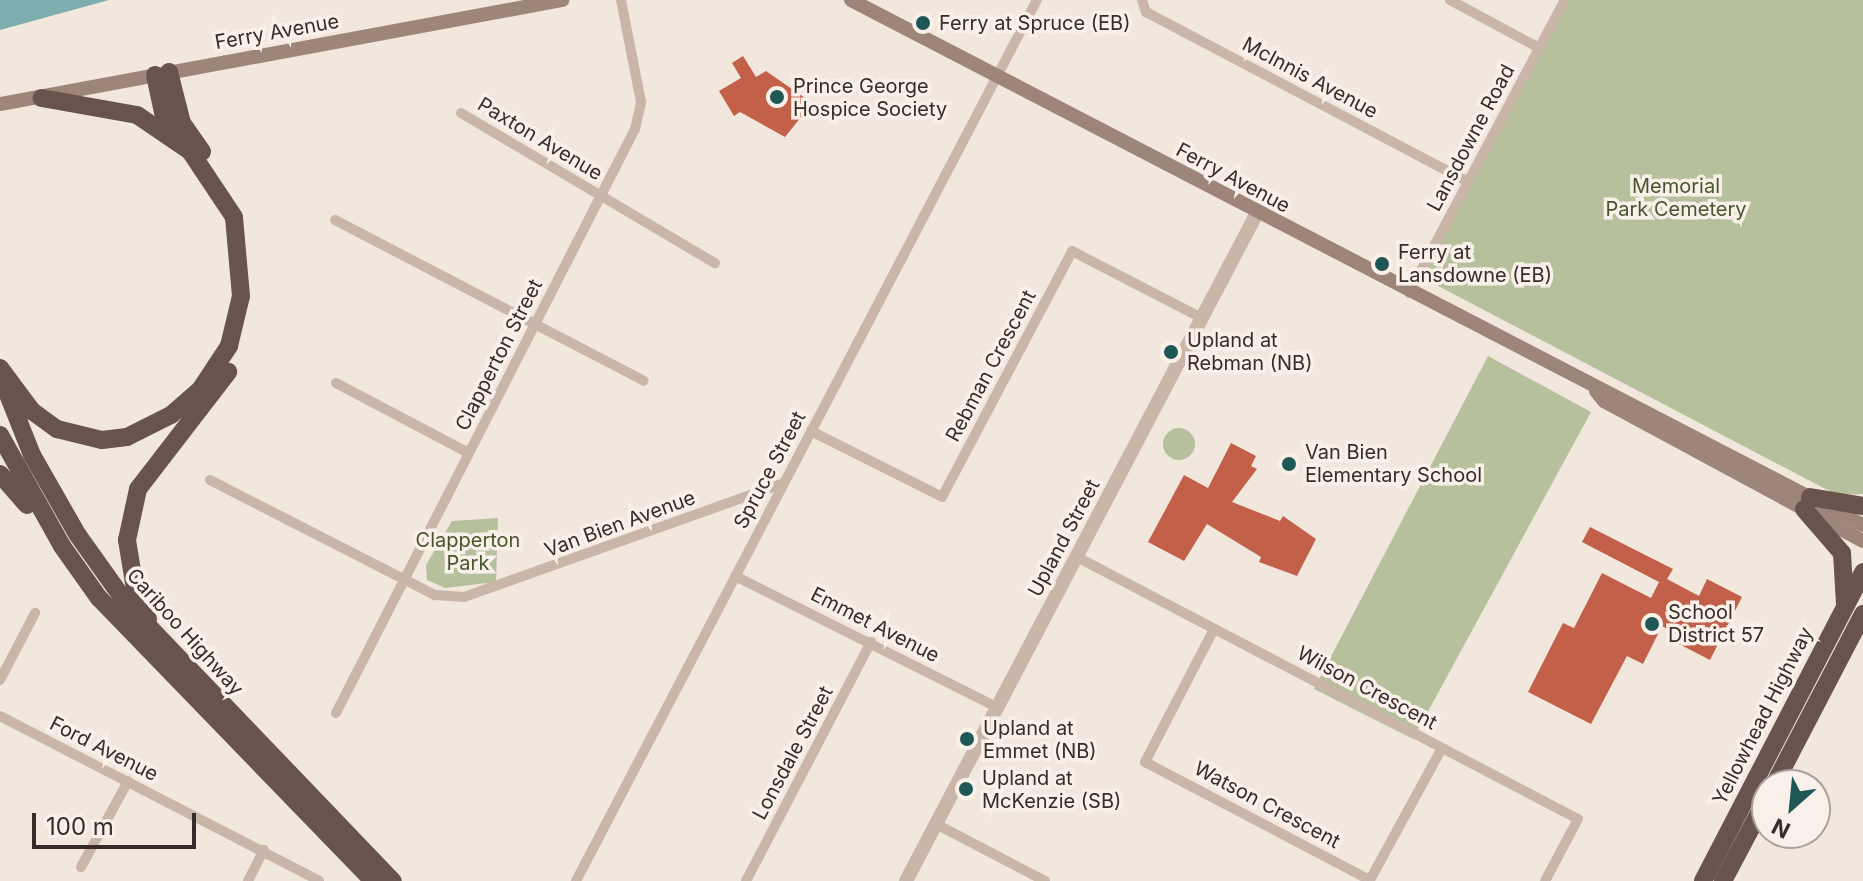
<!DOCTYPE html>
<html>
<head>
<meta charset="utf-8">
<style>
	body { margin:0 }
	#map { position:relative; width:1863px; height:881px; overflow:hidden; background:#f2e7dd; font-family:Inter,sans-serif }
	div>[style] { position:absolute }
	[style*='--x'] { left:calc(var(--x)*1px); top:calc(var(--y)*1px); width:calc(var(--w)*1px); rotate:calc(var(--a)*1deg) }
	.green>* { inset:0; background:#b7c09d }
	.round { border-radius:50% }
	.water>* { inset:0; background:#7daead }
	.building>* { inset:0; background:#c3604a }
	.minor>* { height:10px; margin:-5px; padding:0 5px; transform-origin:5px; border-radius:5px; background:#cab6a9 }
	.tertiary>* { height:14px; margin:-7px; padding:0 7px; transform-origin:7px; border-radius:7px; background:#cab6a9 }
	.secondary>* { height:14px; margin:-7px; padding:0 7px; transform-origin:7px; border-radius:7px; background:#9d857a }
	.trunk>* { height:18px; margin:-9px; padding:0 9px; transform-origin:9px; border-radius:9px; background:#68544d }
	.dots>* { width:22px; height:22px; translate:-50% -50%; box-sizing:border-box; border:4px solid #f9f1e9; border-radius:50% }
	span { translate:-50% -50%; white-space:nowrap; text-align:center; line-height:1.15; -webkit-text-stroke:7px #f9f1e9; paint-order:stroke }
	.poi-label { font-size:20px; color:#372c29 }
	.left { translate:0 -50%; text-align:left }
	.street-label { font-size:20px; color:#372c29 }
	.park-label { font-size:20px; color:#49552d }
	.north { position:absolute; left:1751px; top:769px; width:80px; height:80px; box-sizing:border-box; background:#f9f1e9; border:2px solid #aba29c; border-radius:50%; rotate:207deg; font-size:22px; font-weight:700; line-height:32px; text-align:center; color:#372c29 }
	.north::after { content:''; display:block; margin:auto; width:28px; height:36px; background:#1f5757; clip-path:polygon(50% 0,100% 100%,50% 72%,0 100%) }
	.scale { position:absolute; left:32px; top:813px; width:164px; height:36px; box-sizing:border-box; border:4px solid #372c29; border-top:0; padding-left:10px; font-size:24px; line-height:28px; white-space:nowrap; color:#372c29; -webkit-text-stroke:6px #f9f1e9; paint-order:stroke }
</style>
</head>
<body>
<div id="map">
	<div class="green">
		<i style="clip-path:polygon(1563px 0,1863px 0,1863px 494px,1837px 495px,1421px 277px)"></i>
		<i style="clip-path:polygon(1488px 356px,1591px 412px,1413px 739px,1314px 689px)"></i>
		<i class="round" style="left:1163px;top:428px;width:32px;height:32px"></i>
		<i style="clip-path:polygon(498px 518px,496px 582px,445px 588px,427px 580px,426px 565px,452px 521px)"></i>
	</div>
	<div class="water">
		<i style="clip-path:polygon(0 0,109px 0,0 30px)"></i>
	</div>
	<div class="building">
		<i style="clip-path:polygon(743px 56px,756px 77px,766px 71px,805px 98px,799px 110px,805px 112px,785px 137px,740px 112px,734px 116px,719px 91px,741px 78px,732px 63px)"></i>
		<i style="clip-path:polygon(1231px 443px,1256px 456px,1251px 466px,1257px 469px,1232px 502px,1280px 521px,1283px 516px,1316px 539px,1297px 576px,1259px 562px,1261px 557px,1207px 524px,1184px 561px,1148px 542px,1184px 475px,1208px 488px)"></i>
		<i style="clip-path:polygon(1590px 527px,1673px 569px,1667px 579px,1699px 596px,1707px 579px,1742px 597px,1710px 660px,1675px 642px,1678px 635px,1662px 626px,1643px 664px,1627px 656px,1591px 724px,1528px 692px,1563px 623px,1574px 628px,1602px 573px,1651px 598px,1659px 582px,1582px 542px)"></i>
	</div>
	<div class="minor">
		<i style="--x:1142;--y:0;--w:13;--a:72"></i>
		<i style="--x:1146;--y:12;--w:364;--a:27.8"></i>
		<i style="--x:1450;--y:0;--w:101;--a:28.3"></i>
		<i style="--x:461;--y:113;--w:295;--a:30.6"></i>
		<i style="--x:335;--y:220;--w:348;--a:27.5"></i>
		<i style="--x:1409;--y:293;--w:332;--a:-62"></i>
		<i style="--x:336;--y:383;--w:150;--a:27.8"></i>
		<i style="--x:811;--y:431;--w:147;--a:26.7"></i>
		<i style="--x:942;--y:497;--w:278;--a:-62.1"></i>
		<i style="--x:1072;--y:251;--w:146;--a:27.3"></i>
		<i style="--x:210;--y:480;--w:253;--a:27.1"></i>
		<i style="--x:435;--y:595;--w:29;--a:4"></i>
		<i style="--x:464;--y:597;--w:337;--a:-19.6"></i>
		<i style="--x:1077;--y:557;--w:565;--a:27.61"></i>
		<i style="--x:1578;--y:819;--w:70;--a:118"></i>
		<i style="--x:735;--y:576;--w:293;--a:26.6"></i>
		<i style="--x:1214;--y:629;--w:150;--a:117.4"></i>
		<i style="--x:1145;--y:762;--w:254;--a:27.7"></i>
		<i style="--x:1370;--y:880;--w:150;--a:-61.4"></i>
		<i style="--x:0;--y:680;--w:76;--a:-62.4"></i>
		<i style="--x:336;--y:713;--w:656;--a:-62.89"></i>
		<i style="--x:635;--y:129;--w:28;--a:-77"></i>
		<i style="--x:641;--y:102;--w:104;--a:-101.1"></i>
		<i style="--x:0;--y:716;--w:359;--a:27.3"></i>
		<i style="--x:936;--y:824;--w:123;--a:27.6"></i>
		<i style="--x:81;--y:867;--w:98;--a:-61.3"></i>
		<i style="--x:248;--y:881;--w:35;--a:-63"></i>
		<i style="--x:576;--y:881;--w:994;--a:-62.38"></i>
		<i style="--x:746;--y:881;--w:270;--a:-62.4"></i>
	</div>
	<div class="tertiary">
		<i style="--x:906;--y:881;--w:755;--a:-62.28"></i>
	</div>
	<div class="secondary">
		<i style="--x:851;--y:0;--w:1140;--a:27.42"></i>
		<i style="--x:0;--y:104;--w:572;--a:-10.48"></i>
		<i style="--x:1596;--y:391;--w:13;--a:51"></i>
		<i style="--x:1604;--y:401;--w:294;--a:28.4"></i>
	</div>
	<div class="trunk">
		<i style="--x:169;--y:72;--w:53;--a:75.7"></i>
		<i style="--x:182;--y:123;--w:35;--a:55"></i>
		<i style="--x:155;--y:75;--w:57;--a:77.9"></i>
		<i style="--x:0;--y:368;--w:54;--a:53.3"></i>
		<i style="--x:32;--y:411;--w:31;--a:36"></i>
		<i style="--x:57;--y:429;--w:46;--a:13.7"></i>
		<i style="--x:102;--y:440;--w:25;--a:-7"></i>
		<i style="--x:127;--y:437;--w:49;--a:-26.6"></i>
		<i style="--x:171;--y:415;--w:38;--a:-41"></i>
		<i style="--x:200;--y:390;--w:53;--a:-56.6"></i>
		<i style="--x:229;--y:346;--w:51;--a:-76.5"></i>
		<i style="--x:241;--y:296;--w:79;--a:-95.1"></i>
		<i style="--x:234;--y:217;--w:79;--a:-123.7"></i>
		<i style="--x:190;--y:151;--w:64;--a:-145.8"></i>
		<i style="--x:137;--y:115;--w:97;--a:-169.9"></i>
		<i style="--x:1;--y:377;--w:84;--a:68.3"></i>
		<i style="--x:32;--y:455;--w:91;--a:60.3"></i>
		<i style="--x:77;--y:534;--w:86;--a:54.5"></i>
		<i style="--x:127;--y:604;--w:384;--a:46.2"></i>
		<i style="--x:0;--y:435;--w:127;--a:60.8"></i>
		<i style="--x:62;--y:546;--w:64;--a:54.6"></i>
		<i style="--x:99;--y:598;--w:394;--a:45.9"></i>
		<i style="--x:0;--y:474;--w:41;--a:48.9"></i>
		<i style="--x:1810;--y:497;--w:54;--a:9.6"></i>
		<i style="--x:1804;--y:509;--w:58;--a:49.2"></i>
		<i style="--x:1842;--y:553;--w:50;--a:86.6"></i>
		<i style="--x:148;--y:619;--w:33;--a:-113"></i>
		<i style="--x:135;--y:589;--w:50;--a:-99.3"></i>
		<i style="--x:127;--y:540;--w:52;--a:-77.8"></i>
		<i style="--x:138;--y:489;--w:148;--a:-52.4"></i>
		<i style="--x:1774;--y:785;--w:193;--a:-62.5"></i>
		<i style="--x:1703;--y:881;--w:348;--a:-62.6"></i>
		<i style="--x:1723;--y:881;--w:94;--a:-62.1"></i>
	</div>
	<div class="dots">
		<i style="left:923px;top:23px;background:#1f5757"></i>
		<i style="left:777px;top:97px;background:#1f5757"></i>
		<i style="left:1382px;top:264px;background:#1f5757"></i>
		<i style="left:1171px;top:352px;background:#1f5757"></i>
		<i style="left:1289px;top:464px;background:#1f5757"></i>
		<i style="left:1652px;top:624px;background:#1f5757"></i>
		<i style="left:967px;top:739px;background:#1f5757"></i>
		<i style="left:966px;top:789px;background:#1f5757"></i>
	</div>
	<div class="poi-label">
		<span class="left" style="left:939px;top:23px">Ferry at Spruce (EB)</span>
		<span class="left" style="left:793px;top:98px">Prince George<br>Hospice Society</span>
		<span class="left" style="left:1398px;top:264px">Ferry at<br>Lansdowne (EB)</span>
		<span class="left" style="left:1187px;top:352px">Upland at<br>Rebman (NB)</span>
		<span class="left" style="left:1305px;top:464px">Van Bien<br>Elementary School</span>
		<span class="left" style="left:1668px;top:624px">School<br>District 57</span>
		<span class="left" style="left:983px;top:740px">Upland at<br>Emmet (NB)</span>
		<span class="left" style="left:982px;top:790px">Upland at<br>McKenzie (SB)</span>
	</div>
	<div class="street-label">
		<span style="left:277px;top:32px;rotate:-10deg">Ferry Avenue</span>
		<span style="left:1310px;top:78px;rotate:28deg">McInnis Avenue</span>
		<span style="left:1471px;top:138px;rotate:-62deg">Lansdowne Road</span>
		<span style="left:540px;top:139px;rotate:31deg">Paxton Avenue</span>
		<span style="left:1233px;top:178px;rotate:28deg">Ferry Avenue</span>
		<span style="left:499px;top:355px;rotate:-63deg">Clapperton Street</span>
		<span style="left:991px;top:366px;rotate:-62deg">Rebman Crescent</span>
		<span style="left:770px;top:470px;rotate:-62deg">Spruce Street</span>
		<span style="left:620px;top:524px;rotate:-20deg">Van Bien Avenue</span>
		<span style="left:1064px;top:538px;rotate:-62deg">Upland Street</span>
		<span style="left:875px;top:625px;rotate:27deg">Emmet Avenue</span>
		<span style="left:185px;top:632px;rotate:48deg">Cariboo Highway</span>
		<span style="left:1367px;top:688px;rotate:28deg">Wilson Crescent</span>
		<span style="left:1763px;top:716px;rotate:-63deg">Yellowhead Highway</span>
		<span style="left:104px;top:749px;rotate:27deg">Ford Avenue</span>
		<span style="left:793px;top:753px;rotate:-62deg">Lonsdale Street</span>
		<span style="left:1267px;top:805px;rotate:28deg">Watson Crescent</span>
	</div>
	<div class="park-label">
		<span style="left:1676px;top:198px">Memorial<br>Park Cemetery</span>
		<span style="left:468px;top:552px">Clapperton<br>Park</span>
	</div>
	<div class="north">N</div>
	<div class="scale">100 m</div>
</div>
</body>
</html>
